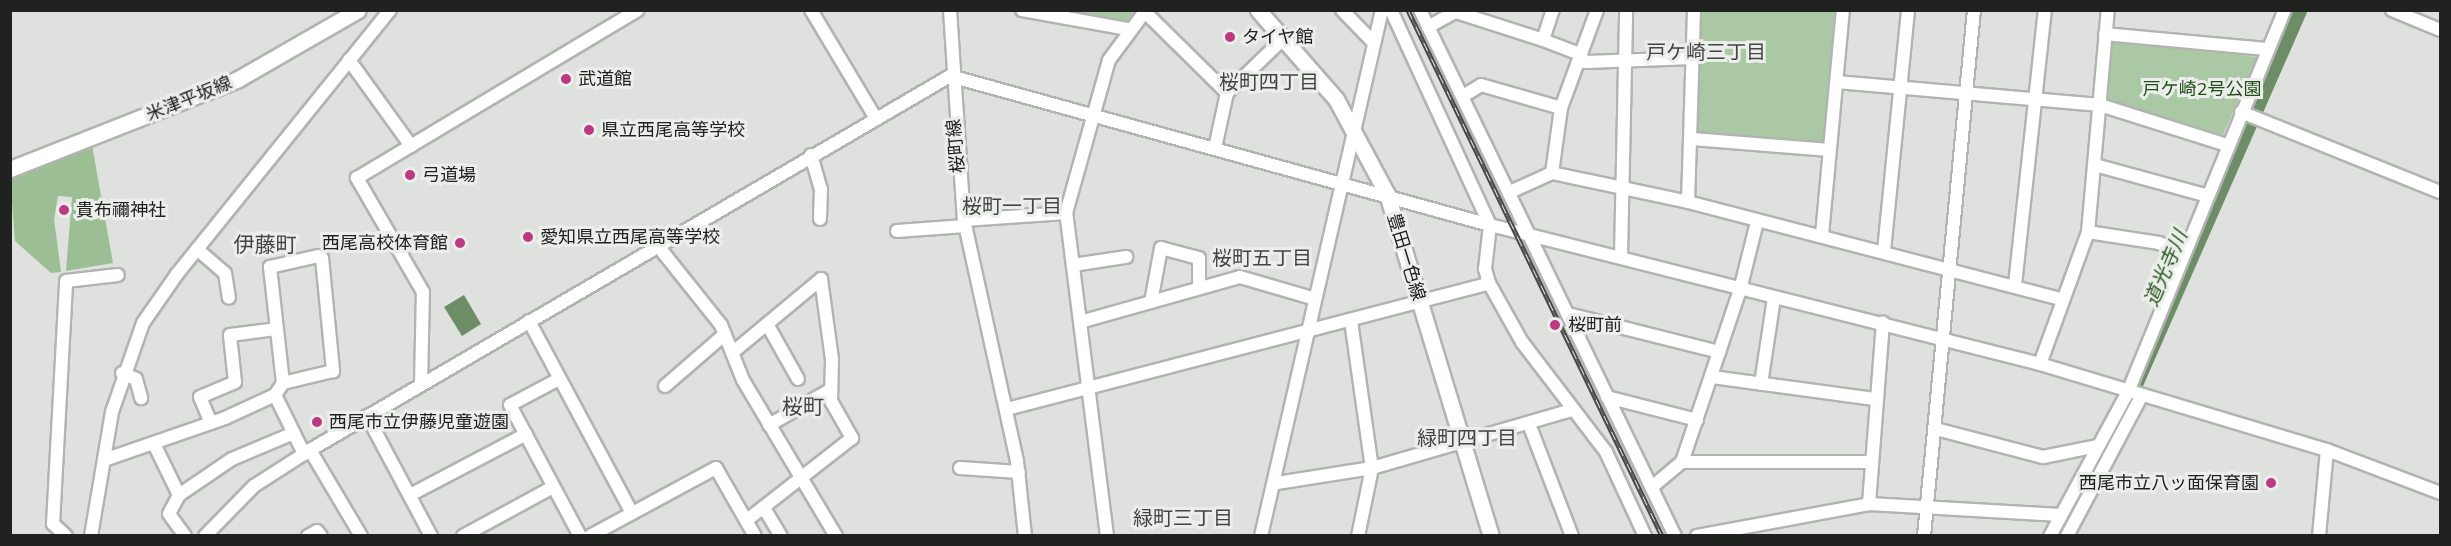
<!DOCTYPE html>
<html>
<head>
<meta charset="utf-8">
<style>
	body { margin:0 }
	#map { position:relative; width:2451px; height:546px; overflow:hidden; background:#dee1dd; font-family:Mulish,"Noto Sans JP",sans-serif }
	div>[style] { position:absolute }
	[style*='--x'] { left:calc(var(--x)*1px); top:calc(var(--y)*1px); width:calc(var(--w)*1px); rotate:calc(var(--a)*1deg) }
	.green>* { inset:0; background:#aac8a3 }
	.forest>* { inset:0; background:#9cbe94 }
	.water>* { inset:0; background:#6c8d66 }
	.river>* { height:16px; margin:-8px; padding:0 8px; transform-origin:8px; border-radius:8px; background:#6c8d66 }
	.roads { filter:drop-shadow(2px 0 #b1b4b0) drop-shadow(-2px 0 #b1b4b0) drop-shadow(0 2px #b1b4b0) drop-shadow(0 -2px #b1b4b0) }
	.minor>* { height:12px; margin:-6px; padding:0 6px; transform-origin:6px; border-radius:6px; background:#fff }
	.major>* { height:15px; margin:-7.5px; padding:0 7.5px; transform-origin:7.5px; border-radius:7.5px; background:#fff }
	.rail>* { height:5px; margin-top:-2.5px; transform-origin:0; background:repeating-linear-gradient(90deg,#ebeeea 0 9px,#474947 0 18px); box-sizing:border-box; border-block:2px solid #474947 }
	.dots>* { width:16px; height:16px; translate:-50% -50%; box-sizing:border-box; border:3px solid #ebeeea; border-radius:50% }
	span { translate:-50% -50%; white-space:nowrap; text-align:center; line-height:1.15; -webkit-text-stroke:6px #ebeeea; paint-order:stroke }
	.poi-label { font-size:18px; color:#202220 }
	.left { translate:0 -50%; text-align:left }
	.right { translate:-100% -50%; text-align:right }
	.park-label { font-size:18px; color:#224f18 }
	.street-label { font-size:18px; color:#202220 }
	.neighbourhood-label { font-size:20px; color:#424542 }
	.water-label { font-size:20px; color:#2a5820; font-style:italic }
	.quarter-label { font-size:21px; color:#424542 }
	.frame { position:absolute; inset:0; border:12px solid #202220; pointer-events:none }
</style>
</head>
<body>
<div id="map">
	<div class="green">
		<i style="clip-path:polygon(1073px 11px,1136px 10px,1136px 11px,1127px 21px)"></i>
		<i style="clip-path:polygon(1700px 11px,1837px 11px,1824px 143px,1698px 133px)"></i>
		<i style="clip-path:polygon(2111px 40px,2257px 57px,2223px 135px,2108px 100px)"></i>
	</div>
	<div class="forest">
		<i style="clip-path:polygon(92px 145px,113px 263px,66px 271px,72px 197px,58px 196px,54px 219px,61px 272px,51px 273px,15px 241px,10px 177px)"></i>
	</div>
	<div class="water">
		<i style="clip-path:polygon(464px 295px,481px 324px,462px 336px,444px 307px)"></i>
	</div>
	<div class="river">
		<i style="--x:2126;--y:405;--w:431;--a:-66.3"></i>
	</div>
	<div class="roads">
		<div class="minor">
			<i style="--x:811;--y:10;--w:125;--a:59.1"></i>
			<i style="--x:950;--y:10;--w:210;--a:86.2"></i>
			<i style="--x:964;--y:220;--w:247;--a:77.6"></i>
			<i style="--x:1017;--y:461;--w:75;--a:83.9"></i>
			<i style="--x:1022;--y:10;--w:108;--a:10.2"></i>
			<i style="--x:1342;--y:10;--w:46;--a:45.9"></i>
			<i style="--x:1391;--y:10;--w:237;--a:65.3"></i>
			<i style="--x:1420;--y:10;--w:585;--a:64.14"></i>
			<i style="--x:2392;--y:10;--w:52;--a:22.6"></i>
			<i style="--x:1145;--y:12;--w:115;--a:44.6"></i>
			<i style="--x:1456;--y:12;--w:91;--a:17.8"></i>
			<i style="--x:1543;--y:40;--w:32;--a:-72"></i>
			<i style="--x:1428;--y:27;--w:35;--a:-29"></i>
			<i style="--x:2105;--y:34;--w:164;--a:5.3"></i>
			<i style="--x:1543;--y:40;--w:39;--a:21"></i>
			<i style="--x:1579;--y:54;--w:10;--a:53"></i>
			<i style="--x:1585;--y:62;--w:108;--a:-2.1"></i>
			<i style="--x:349;--y:60;--w:106;--a:54.2"></i>
			<i style="--x:1837;--y:82;--w:264;--a:5"></i>
			<i style="--x:2100;--y:105;--w:133;--a:17.5"></i>
			<i style="--x:1463;--y:96;--w:21;--a:-31"></i>
			<i style="--x:1481;--y:85;--w:83;--a:16"></i>
			<i style="--x:2241;--y:112;--w:214;--a:21.9"></i>
			<i style="--x:1692;--y:139;--w:138;--a:4.6"></i>
			<i style="--x:1215;--y:148;--w:56;--a:-77.7"></i>
			<i style="--x:1227;--y:93;--w:81;--a:-44"></i>
			<i style="--x:811;--y:155;--w:35;--a:74"></i>
			<i style="--x:821;--y:189;--w:30;--a:92"></i>
			<i style="--x:2095;--y:165;--w:117;--a:15.3"></i>
			<i style="--x:1552;--y:173;--w:66;--a:-82.1"></i>
			<i style="--x:1561;--y:108;--w:104;--a:-69.8"></i>
			<i style="--x:1510;--y:192;--w:46;--a:-24.3"></i>
			<i style="--x:1552;--y:173;--w:139;--a:12"></i>
			<i style="--x:1688;--y:202;--w:384;--a:14.6"></i>
			<i style="--x:1688;--y:202;--w:192;--a:-88.2"></i>
			<i style="--x:964;--y:220;--w:102;--a:-3.9"></i>
			<i style="--x:897;--y:231;--w:68;--a:-4.2"></i>
			<i style="--x:2088;--y:232;--w:72;--a:8.8"></i>
			<i style="--x:2159;--y:243;--w:26;--a:25"></i>
			<i style="--x:1822;--y:235;--w:226;--a:-84.7"></i>
			<i style="--x:658;--y:246;--w:101;--a:51.4"></i>
			<i style="--x:721;--y:325;--w:59;--a:68.2"></i>
			<i style="--x:743;--y:380;--w:182;--a:59.2"></i>
			<i style="--x:197;--y:249;--w:37;--a:41"></i>
			<i style="--x:225;--y:273;--w:25;--a:81"></i>
			<i style="--x:1884;--y:251;--w:242;--a:-84.3"></i>
			<i style="--x:318;--y:256;--w:4;--a:27"></i>
			<i style="--x:322;--y:258;--w:114;--a:84.4"></i>
			<i style="--x:333;--y:371;--w:51;--a:166.5"></i>
			<i style="--x:283;--y:383;--w:117;--a:-96.4"></i>
			<i style="--x:270;--y:267;--w:49;--a:-12.9"></i>
			<i style="--x:1621;--y:256;--w:246;--a:-88.8"></i>
			<i style="--x:1073;--y:265;--w:54;--a:-8.6"></i>
			<i style="--x:1489;--y:283;--w:68;--a:60.8"></i>
			<i style="--x:1522;--y:342;--w:138;--a:52.6"></i>
			<i style="--x:1606;--y:452;--w:93;--a:65.1"></i>
			<i style="--x:2015;--y:285;--w:277;--a:-83.8"></i>
			<i style="--x:1151;--y:302;--w:55;--a:-79.5"></i>
			<i style="--x:1161;--y:248;--w:39;--a:15"></i>
			<i style="--x:1199;--y:258;--w:30;--a:90"></i>
			<i style="--x:1568;--y:314;--w:156;--a:14.1"></i>
			<i style="--x:529;--y:321;--w:218;--a:61.8"></i>
			<i style="--x:1351;--y:321;--w:148;--a:81.9"></i>
			<i style="--x:1372;--y:468;--w:69;--a:101.6"></i>
			<i style="--x:1080;--y:322;--w:166;--a:-15.7"></i>
			<i style="--x:1240;--y:277;--w:75;--a:16.3"></i>
			<i style="--x:767;--y:324;--w:63;--a:60.6"></i>
			<i style="--x:732;--y:353;--w:116;--a:-39.7"></i>
			<i style="--x:821;--y:279;--w:81;--a:82.2"></i>
			<i style="--x:832;--y:359;--w:42;--a:91.4"></i>
			<i style="--x:831;--y:401;--w:43;--a:60.4"></i>
			<i style="--x:852;--y:438;--w:133;--a:142"></i>
			<i style="--x:2040;--y:364;--w:140;--a:-70"></i>
			<i style="--x:2088;--y:232;--w:223;--a:-84.9"></i>
			<i style="--x:122;--y:373;--w:15;--a:23"></i>
			<i style="--x:136;--y:379;--w:20;--a:75"></i>
			<i style="--x:1712;--y:377;--w:164;--a:7.7"></i>
			<i style="--x:559;--y:379;--w:55;--a:152"></i>
			<i style="--x:510;--y:405;--w:149;--a:61.9"></i>
			<i style="--x:1761;--y:384;--w:87;--a:-81.4"></i>
			<i style="--x:421;--y:385;--w:93;--a:-88.8"></i>
			<i style="--x:423;--y:292;--w:132;--a:-120.1"></i>
			<i style="--x:357;--y:178;--w:327;--a:-30.9"></i>
			<i style="--x:665;--y:386;--w:79;--a:-40.9"></i>
			<i style="--x:275;--y:395;--w:66;--a:63.8"></i>
			<i style="--x:1607;--y:397;--w:93;--a:14.3"></i>
			<i style="--x:1007;--y:409;--w:498;--a:-14.6"></i>
			<i style="--x:1489;--y:283;--w:15;--a:-106"></i>
			<i style="--x:1485;--y:269;--w:44;--a:-83.5"></i>
			<i style="--x:1490;--y:225;--w:567;--a:14.18"></i>
			<i style="--x:2040;--y:364;--w:300;--a:16.7"></i>
			<i style="--x:2327;--y:450;--w:121;--a:20.8"></i>
			<i style="--x:367;--y:416;--w:136;--a:61.9"></i>
			<i style="--x:211;--y:423;--w:28;--a:-113"></i>
			<i style="--x:200;--y:397;--w:38;--a:-23"></i>
			<i style="--x:235;--y:382;--w:47;--a:-96.1"></i>
			<i style="--x:230;--y:335;--w:46;--a:-7.4"></i>
			<i style="--x:1529;--y:424;--w:120;--a:69"></i>
			<i style="--x:769;--y:425;--w:70;--a:-29.8"></i>
			<i style="--x:1936;--y:429;--w:111;--a:14.7"></i>
			<i style="--x:2043;--y:457;--w:55;--a:-11.5"></i>
			<i style="--x:155;--y:446;--w:55;--a:63.9"></i>
			<i style="--x:179;--y:495;--w:64;--a:-34.2"></i>
			<i style="--x:232;--y:459;--w:67;--a:-22.8"></i>
			<i style="--x:310;--y:450;--w:100;--a:59.3"></i>
			<i style="--x:104;--y:460;--w:128;--a:-19.1"></i>
			<i style="--x:225;--y:418;--w:55;--a:-24.7"></i>
			<i style="--x:275;--y:395;--w:14;--a:-56"></i>
			<i style="--x:1682;--y:462;--w:189;--a:0"></i>
			<i style="--x:960;--y:468;--w:59;--a:3.9"></i>
			<i style="--x:1277;--y:483;--w:96;--a:-9"></i>
			<i style="--x:1372;--y:468;--w:207;--a:-16.2"></i>
			<i style="--x:1652;--y:487;--w:39;--a:-40"></i>
			<i style="--x:1682;--y:462;--w:182;--a:-71.4"></i>
			<i style="--x:1740;--y:290;--w:70;--a:-76"></i>
			<i style="--x:179;--y:495;--w:21;--a:118"></i>
			<i style="--x:169;--y:514;--w:27;--a:54"></i>
			<i style="--x:410;--y:495;--w:131;--a:-27.7"></i>
			<i style="--x:1869;--y:504;--w:182;--a:-85.6"></i>
			<i style="--x:764;--y:508;--w:33;--a:59"></i>
			<i style="--x:66;--y:536;--w:18;--a:-137"></i>
			<i style="--x:53;--y:524;--w:243;--a:-86.9"></i>
			<i style="--x:66;--y:281;--w:52;--a:-6.6"></i>
			<i style="--x:91;--y:536;--w:126;--a:-80.4"></i>
			<i style="--x:112;--y:412;--w:94;--a:-70.8"></i>
			<i style="--x:143;--y:323;--w:60;--a:-55.2"></i>
			<i style="--x:177;--y:274;--w:339;--a:-51.1"></i>
			<i style="--x:205;--y:536;--w:70;--a:-45.6"></i>
			<i style="--x:254;--y:486;--w:67;--a:-32.7"></i>
			<i style="--x:310;--y:450;--w:741;--a:-30.3"></i>
			<i style="--x:950;--y:76;--w:560;--a:15.43"></i>
			<i style="--x:308;--y:536;--w:10;--a:-29"></i>
			<i style="--x:317;--y:531;--w:6;--a:51"></i>
			<i style="--x:463;--y:536;--w:102;--a:-28.6"></i>
			<i style="--x:590;--y:536;--w:143;--a:-28.4"></i>
			<i style="--x:716;--y:468;--w:78;--a:60.2"></i>
			<i style="--x:1107;--y:536;--w:326;--a:-97.2"></i>
			<i style="--x:1066;--y:213;--w:159;--a:-74.3"></i>
			<i style="--x:1109;--y:60;--w:62;--a:-53.5"></i>
			<i style="--x:1261;--y:536;--w:540;--a:-77.05"></i>
			<i style="--x:1697;--y:536;--w:175;--a:-10.5"></i>
			<i style="--x:1869;--y:504;--w:192;--a:3.3"></i>
			<i style="--x:1924;--y:536;--w:528;--a:-84.57"></i>
			<i style="--x:2050;--y:536;--w:164;--a:-61.6"></i>
			<i style="--x:2128;--y:392;--w:413;--a:-67.7"></i>
			<i style="--x:2067;--y:536;--w:157;--a:-62"></i>
			<i style="--x:2319;--y:536;--w:86;--a:-84.7"></i>
		</div>
		<div class="major">
			<i style="--x:1258;--y:10;--w:118;--a:48.8"></i>
			<i style="--x:1336;--y:99;--w:108;--a:61.8"></i>
			<i style="--x:1387;--y:194;--w:357;--a:73.1"></i>
			<i style="--x:10;--y:169;--w:245;--a:-21.5"></i>
			<i style="--x:238;--y:79;--w:138;--a:-29.9"></i>
		</div>
	</div>
	<div class="rail">
		<i style="--x:1408;--y:10;--w:584;--a:64.22"></i>
	</div>
	<div class="dots">
		<i style="left:1230px;top:37px;background:#bc3a82"></i>
		<i style="left:566px;top:79px;background:#bc3a82"></i>
		<i style="left:589px;top:130px;background:#bc3a82"></i>
		<i style="left:410px;top:175px;background:#bc3a82"></i>
		<i style="left:64px;top:210px;background:#bc3a82"></i>
		<i style="left:528px;top:237px;background:#bc3a82"></i>
		<i style="left:460px;top:243px;background:#bc3a82"></i>
		<i style="left:1555px;top:325px;background:#bc3a82"></i>
		<i style="left:317px;top:422px;background:#bc3a82"></i>
		<i style="left:2271px;top:483px;background:#bc3a82"></i>
	</div>
	<div class="poi-label">
		<span class="left" style="left:1242px;top:37px">タイヤ館</span>
		<span class="left" style="left:578px;top:79px">武道館</span>
		<span class="left" style="left:601px;top:130px">県立西尾高等学校</span>
		<span class="left" style="left:422px;top:175px">弓道場</span>
		<span class="left" style="left:76px;top:210px">貴布禰神社</span>
		<span class="left" style="left:540px;top:237px">愛知県立西尾高等学校</span>
		<span class="right" style="left:448px;top:243px">西尾高校体育館</span>
		<span class="left" style="left:1568px;top:325px">桜町前</span>
		<span class="left" style="left:329px;top:422px">西尾市立伊藤児童遊園</span>
		<span class="right" style="left:2259px;top:483px">西尾市立八ッ面保育園</span>
	</div>
	<div class="park-label">
		<span style="left:2202px;top:89px">戸ケ崎2号公園</span>
	</div>
	<div class="street-label">
		<span style="left:189px;top:99px;rotate:-22deg">米津平坂線</span>
		<span style="left:956px;top:146px;rotate:-95deg">桜町線</span>
		<span style="left:1406px;top:257px;rotate:73deg">豊田一色線</span>
	</div>
	<div class="neighbourhood-label">
		<span style="left:1706px;top:51px">戸ケ崎三丁目</span>
		<span style="left:1269px;top:81px">桜町四丁目</span>
		<span style="left:1012px;top:205px">桜町一丁目</span>
		<span style="left:1262px;top:257px">桜町五丁目</span>
		<span style="left:1467px;top:437px">緑町四丁目</span>
		<span style="left:1183px;top:517px">緑町三丁目</span>
	</div>
	<div class="water-label">
		<span style="left:2165px;top:268px;rotate:-67deg">道光寺川</span>
	</div>
	<div class="quarter-label">
		<span style="left:265px;top:244px">伊藤町</span>
		<span style="left:803px;top:406px">桜町</span>
	</div>
	<div class="frame"></div>
</div>
</body>
</html>
